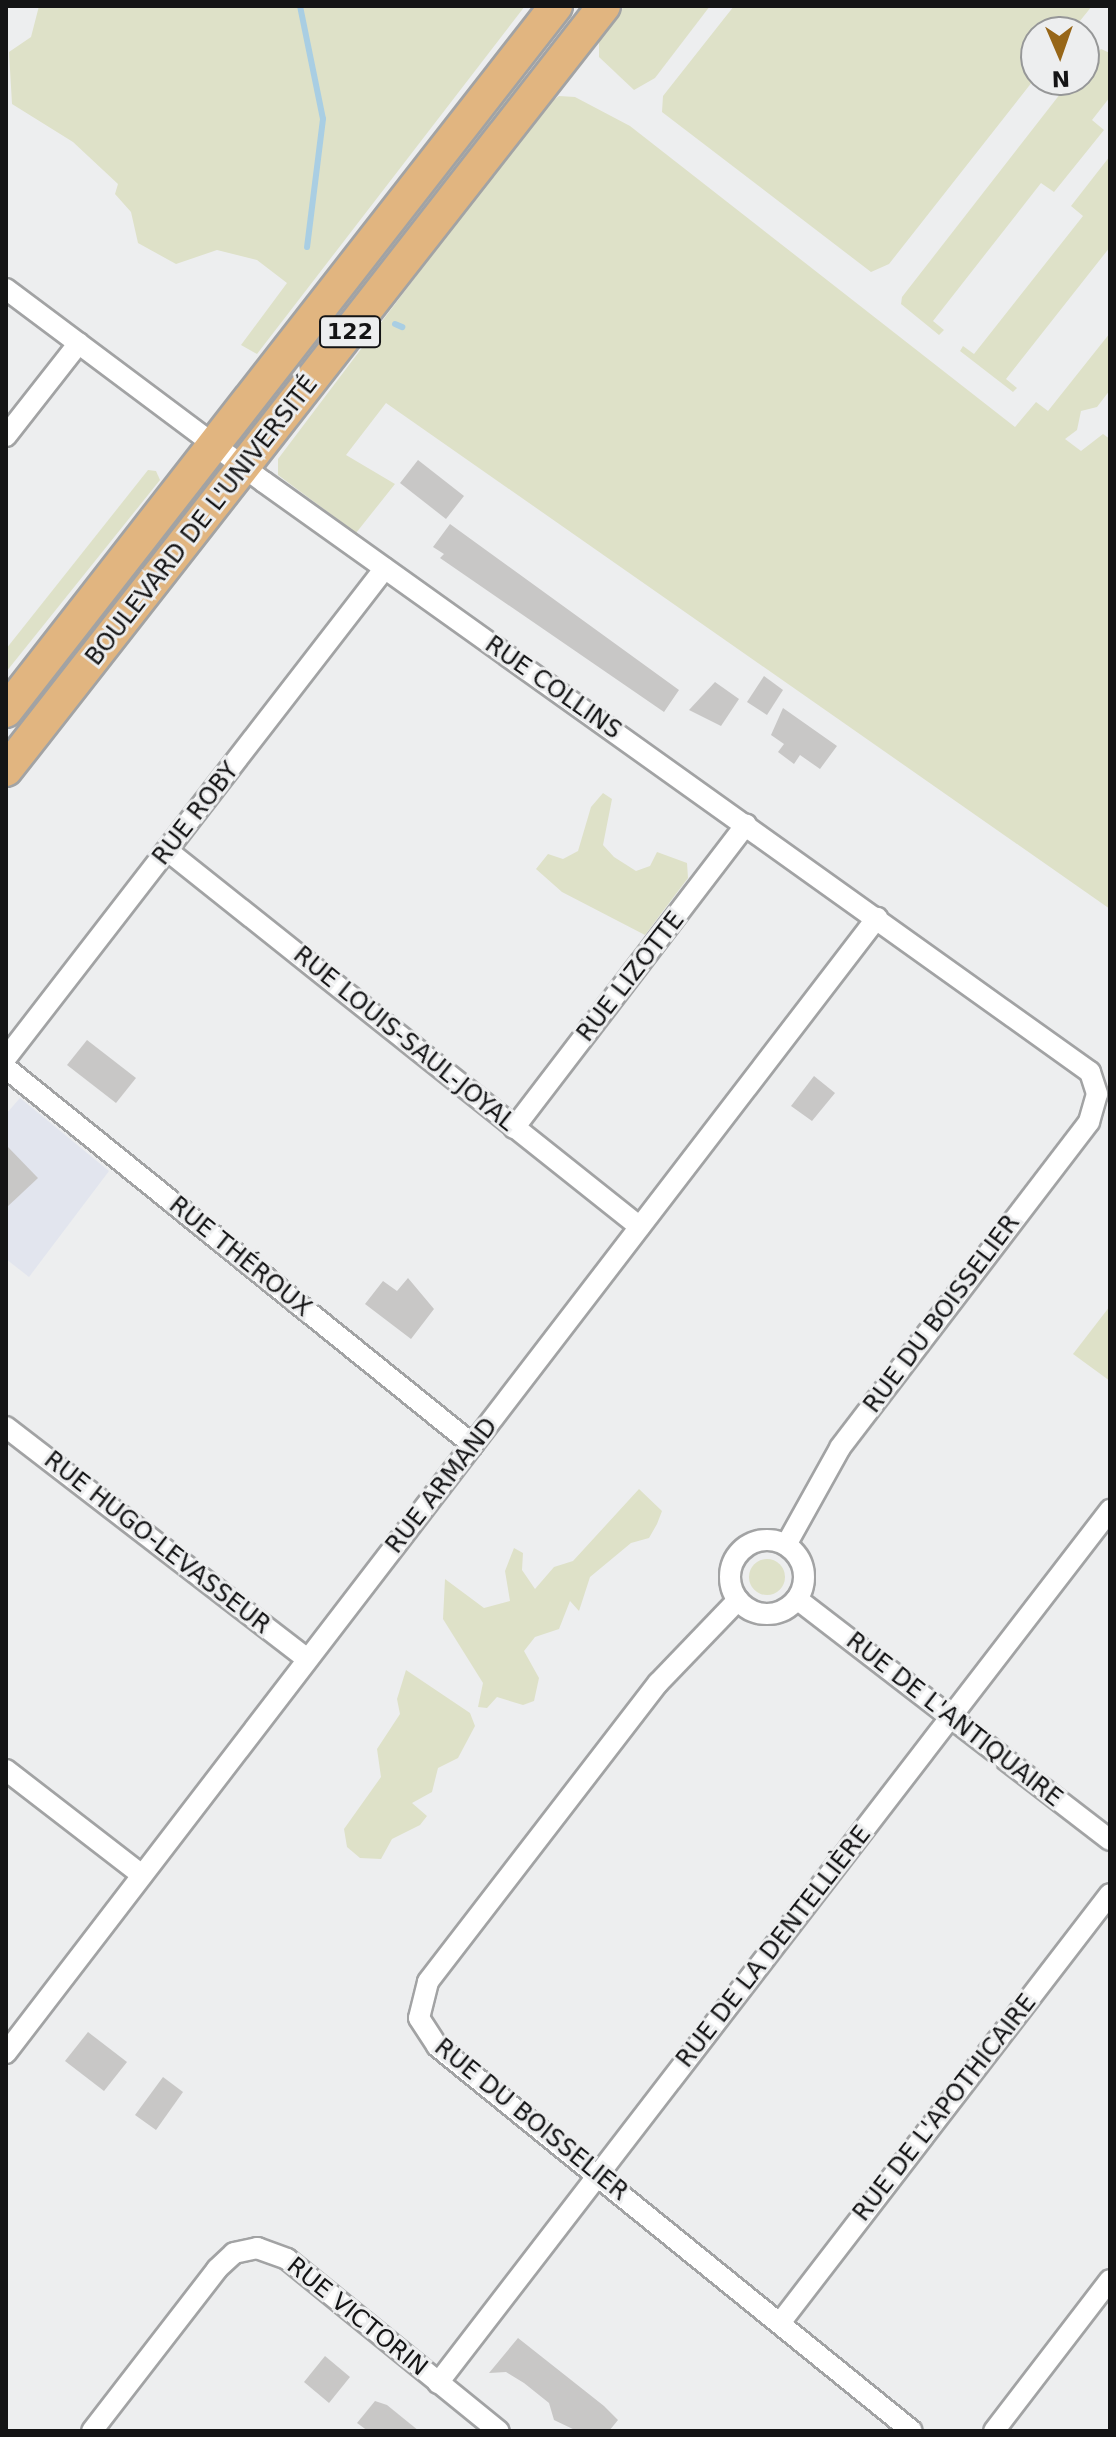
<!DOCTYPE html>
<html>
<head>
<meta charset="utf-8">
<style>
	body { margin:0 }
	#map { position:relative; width:1116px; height:2437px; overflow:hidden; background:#edeeef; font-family:"DejaVu Sans",sans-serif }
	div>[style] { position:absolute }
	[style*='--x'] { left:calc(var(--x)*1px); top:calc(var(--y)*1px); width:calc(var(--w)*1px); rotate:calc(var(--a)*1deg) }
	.built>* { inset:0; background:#e2e5ee }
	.green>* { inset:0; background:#dee1c8 }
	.round { border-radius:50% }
	.stream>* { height:6px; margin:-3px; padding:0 3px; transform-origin:3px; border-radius:3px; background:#a9cee3 }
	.building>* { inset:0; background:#c8c7c6 }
	.roads { filter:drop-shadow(2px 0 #a2a3a4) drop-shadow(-2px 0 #a2a3a4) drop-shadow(0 2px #a2a3a4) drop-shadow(0 -2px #a2a3a4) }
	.street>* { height:20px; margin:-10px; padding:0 10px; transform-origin:10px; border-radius:10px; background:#fff }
	.street>.ring { margin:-10px; padding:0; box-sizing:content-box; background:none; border:20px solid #fff; border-radius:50% }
	.primary>* { height:32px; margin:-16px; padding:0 16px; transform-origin:16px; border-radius:16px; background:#e1b580 }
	span { translate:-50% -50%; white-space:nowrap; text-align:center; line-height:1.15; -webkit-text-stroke:6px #edeeef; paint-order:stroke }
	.shield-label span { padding:2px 6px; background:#edeeef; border:2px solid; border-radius:6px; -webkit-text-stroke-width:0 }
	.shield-label { font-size:22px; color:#141415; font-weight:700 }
	.street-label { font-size:24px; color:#141415 }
	.frame { position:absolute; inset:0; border:8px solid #141415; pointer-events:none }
	.north { position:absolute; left:1020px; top:16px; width:80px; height:80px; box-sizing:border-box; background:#edeeef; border:2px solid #969798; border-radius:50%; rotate:178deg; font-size:22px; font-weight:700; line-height:32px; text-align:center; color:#141415 }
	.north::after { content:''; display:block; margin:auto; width:28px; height:36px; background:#976618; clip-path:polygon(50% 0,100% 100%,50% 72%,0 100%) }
</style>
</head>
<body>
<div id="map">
	<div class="built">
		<i style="clip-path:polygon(20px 1098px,109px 1171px,29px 1277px,6px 1259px,6px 1114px)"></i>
	</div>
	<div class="green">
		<i style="clip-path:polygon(39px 6px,525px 6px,257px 354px,241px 345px,287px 283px,257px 260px,217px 250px,176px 264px,138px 243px,131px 212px,115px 194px,118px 184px,73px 142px,12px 104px,9px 52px,31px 37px)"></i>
		<i style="clip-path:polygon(624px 6px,710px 6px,655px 78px,634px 90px,599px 57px,599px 40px)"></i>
		<i style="clip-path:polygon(734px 6px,1092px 6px,1071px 32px,1036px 32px,1036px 77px,889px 264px,871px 272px,662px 112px,663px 96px)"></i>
		<i style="clip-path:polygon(1101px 49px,1110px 53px,1110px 97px,1092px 120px,1104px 130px,1054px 192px,1041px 183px,933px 321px,944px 330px,939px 335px,901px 304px,902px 297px,1071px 80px,1084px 80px,1084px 63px)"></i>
		<i style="clip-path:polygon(520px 74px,527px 81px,375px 279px,369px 275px)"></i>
		<i style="clip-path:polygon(559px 96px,575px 97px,630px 126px,1015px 427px,1036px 402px,1048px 411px,1110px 333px,1110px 390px,1097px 407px,1081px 411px,1077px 430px,1065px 439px,1081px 451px,1103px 434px,1110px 439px,1110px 909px,386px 403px,346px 455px,395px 484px,356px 533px,278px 475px,278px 459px,543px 108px)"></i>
		<i style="clip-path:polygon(1110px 156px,1110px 247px,1006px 379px,1017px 388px,1013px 392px,960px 351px,963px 346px,974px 354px,1083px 216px,1071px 206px)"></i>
		<i style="clip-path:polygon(148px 470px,156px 471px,160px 480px,6px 672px,6px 649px)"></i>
		<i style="clip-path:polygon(603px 793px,612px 799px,603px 845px,614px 857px,636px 871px,650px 866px,657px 852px,687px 863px,688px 878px,645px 935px,562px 892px,536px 869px,548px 854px,563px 859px,578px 851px,591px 807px)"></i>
		<i style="clip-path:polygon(1110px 1306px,1110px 1381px,1073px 1354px)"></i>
		<i style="clip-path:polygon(639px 1489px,662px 1511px,657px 1524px,649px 1538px,631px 1543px,590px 1577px,579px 1611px,570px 1601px,559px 1629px,535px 1637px,524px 1651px,539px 1678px,534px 1701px,523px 1705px,497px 1697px,487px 1708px,478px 1707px,483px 1683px,443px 1619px,445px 1579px,484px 1608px,510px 1601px,505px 1571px,514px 1548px,523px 1553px,522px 1570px,535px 1589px,554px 1567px,573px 1561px)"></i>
		<i class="round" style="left:749px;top:1559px;width:36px;height:36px"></i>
		<i style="clip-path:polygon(406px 1670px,470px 1713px,475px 1726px,458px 1758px,438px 1768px,432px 1792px,412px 1803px,427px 1816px,420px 1825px,392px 1839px,381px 1859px,360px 1858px,347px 1847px,344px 1829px,381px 1777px,377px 1749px,400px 1714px,397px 1699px)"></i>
	</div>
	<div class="stream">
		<i style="--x:300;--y:6;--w:115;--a:78.5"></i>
		<i style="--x:323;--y:119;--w:129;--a:97.1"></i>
		<i style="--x:395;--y:324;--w:8;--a:23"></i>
	</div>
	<div class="building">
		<i style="clip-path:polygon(418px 460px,464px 496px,446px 519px,400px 483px)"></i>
		<i style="clip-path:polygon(450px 524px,679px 690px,664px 712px,440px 558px,444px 554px,433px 547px)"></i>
		<i style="clip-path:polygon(764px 676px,783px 690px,767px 715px,747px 702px)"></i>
		<i style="clip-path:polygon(715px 682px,739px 699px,721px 726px,689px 710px)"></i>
		<i style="clip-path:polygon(783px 708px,837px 746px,820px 769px,800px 755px,794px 764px,778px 752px,784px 744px,771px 735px)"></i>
		<i style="clip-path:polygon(87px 1040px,136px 1078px,116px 1103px,67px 1065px)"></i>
		<i style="clip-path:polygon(814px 1076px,835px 1093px,812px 1121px,791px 1106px)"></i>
		<i style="clip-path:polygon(6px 1145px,38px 1178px,6px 1208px)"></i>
		<i style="clip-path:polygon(408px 1278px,434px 1309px,411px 1339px,365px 1304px,383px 1281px,397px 1291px)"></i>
		<i style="clip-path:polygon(88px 2032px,127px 2062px,104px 2091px,65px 2061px)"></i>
		<i style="clip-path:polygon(163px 2077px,183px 2092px,156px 2130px,135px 2115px)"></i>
		<i style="clip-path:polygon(518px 2338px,604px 2406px,618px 2420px,609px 2431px,577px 2431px,554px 2420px,549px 2403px,524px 2383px,506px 2372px,489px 2373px)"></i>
		<i style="clip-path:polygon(325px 2356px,350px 2377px,329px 2403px,304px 2382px)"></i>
		<i style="clip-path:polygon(375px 2401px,387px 2405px,419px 2431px,368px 2431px,357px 2423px)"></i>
	</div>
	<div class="roads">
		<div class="street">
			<i style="--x:6;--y:289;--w:322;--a:36.8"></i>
			<i style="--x:264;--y:482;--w:1015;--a:35.54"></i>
			<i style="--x:1090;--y:1072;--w:23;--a:72"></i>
			<i style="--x:1097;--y:1094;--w:29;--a:106"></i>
			<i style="--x:1089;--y:1122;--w:410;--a:127.4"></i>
			<i style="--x:840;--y:1448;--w:111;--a:119.1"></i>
			<i style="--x:6;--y:436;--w:118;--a:-51.9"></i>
			<i style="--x:168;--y:851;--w:603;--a:38.54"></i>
			<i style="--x:6;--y:1058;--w:619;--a:-52.28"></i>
			<i style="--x:6;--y:1068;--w:600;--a:38.91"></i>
			<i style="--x:514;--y:1128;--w:382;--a:-52.6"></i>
			<i style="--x:6;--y:1427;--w:380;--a:37.6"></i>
			<i class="ring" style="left:730px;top:1540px;width:54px;height:54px"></i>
			<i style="--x:797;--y:1599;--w:395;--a:37.6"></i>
			<i style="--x:738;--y:1600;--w:115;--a:133.9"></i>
			<i style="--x:658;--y:1683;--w:377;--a:127.6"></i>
			<i style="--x:428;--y:1982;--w:37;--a:104"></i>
			<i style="--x:419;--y:2018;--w:33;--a:57"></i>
			<i style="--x:437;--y:2046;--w:611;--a:39.03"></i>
			<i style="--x:6;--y:1770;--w:172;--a:37.7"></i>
			<i style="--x:6;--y:2053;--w:1431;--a:-52.5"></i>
			<i style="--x:780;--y:2323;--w:541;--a:-52.43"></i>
			<i style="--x:438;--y:2383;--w:1102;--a:-52.41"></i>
			<i style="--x:92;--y:2431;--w:205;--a:-52.3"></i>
			<i style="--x:217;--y:2269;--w:23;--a:-43"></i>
			<i style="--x:234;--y:2253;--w:24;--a:-12"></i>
			<i style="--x:257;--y:2248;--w:32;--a:20"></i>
			<i style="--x:287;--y:2259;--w:273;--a:39.1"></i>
			<i style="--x:994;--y:2431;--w:190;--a:-52.5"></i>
		</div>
		<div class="primary">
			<i style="--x:6;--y:711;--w:894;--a:-52.04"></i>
			<i style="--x:6;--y:770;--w:970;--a:-51.95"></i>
		</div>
	</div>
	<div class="shield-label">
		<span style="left:350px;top:332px">122</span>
	</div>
	<div class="street-label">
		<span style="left:202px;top:521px;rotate:-52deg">BOULEVARD DE L'UNIVERSITÉ</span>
		<span style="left:553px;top:688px;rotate:35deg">RUE COLLINS</span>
		<span style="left:196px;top:814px;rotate:-52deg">RUE ROBY</span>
		<span style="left:631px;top:977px;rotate:-52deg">RUE LIZOTTE</span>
		<span style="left:404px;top:1039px;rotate:39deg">RUE LOUIS-SAUL-JOYAL</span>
		<span style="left:240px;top:1257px;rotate:39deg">RUE THÉROUX</span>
		<span style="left:942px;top:1314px;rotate:-53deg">RUE DU BOISSELIER</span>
		<span style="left:442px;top:1486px;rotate:-52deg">RUE ARMAND</span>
		<span style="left:157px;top:1543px;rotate:38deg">RUE HUGO-LEVASSEUR</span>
		<span style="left:954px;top:1720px;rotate:38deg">RUE DE L'ANTIQUAIRE</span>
		<span style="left:774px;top:1947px;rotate:-52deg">RUE DE LA DENTELLIÈRE</span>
		<span style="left:945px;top:2108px;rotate:-52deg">RUE DE L'APOTHICAIRE</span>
		<span style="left:531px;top:2120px;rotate:39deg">RUE DU BOISSELIER</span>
		<span style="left:357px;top:2317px;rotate:39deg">RUE VICTORIN</span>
	</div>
	<div class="frame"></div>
	<div class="north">N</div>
</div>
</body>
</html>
